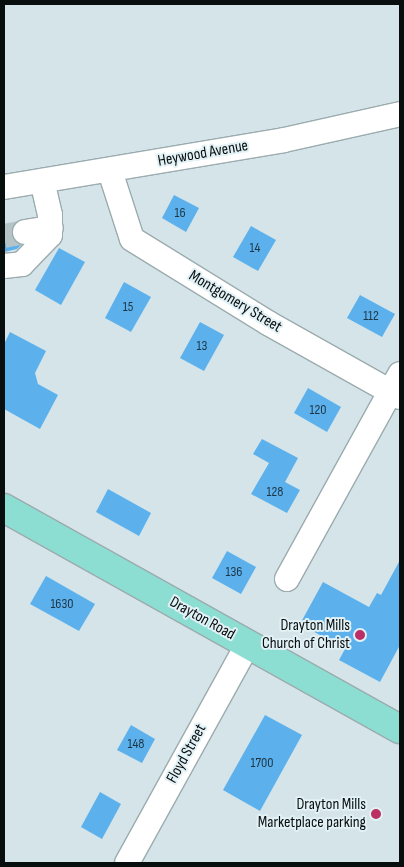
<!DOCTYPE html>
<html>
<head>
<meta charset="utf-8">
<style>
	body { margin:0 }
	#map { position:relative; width:404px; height:867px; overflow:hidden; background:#d4e4e8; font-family:"Sofia Sans Condensed",sans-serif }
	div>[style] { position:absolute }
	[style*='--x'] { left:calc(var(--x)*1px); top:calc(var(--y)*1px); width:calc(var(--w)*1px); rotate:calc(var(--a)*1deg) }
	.building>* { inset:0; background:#5cb1ed }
	.minor-tunnel>* { height:24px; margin-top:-12px; transform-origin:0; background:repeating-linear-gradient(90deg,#b5c4c7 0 24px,transparent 0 36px) }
	.roads { filter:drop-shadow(1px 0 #9babae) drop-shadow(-1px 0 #9babae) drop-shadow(0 1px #9babae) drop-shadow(0 -1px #9babae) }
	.minor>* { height:24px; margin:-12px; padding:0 12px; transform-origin:12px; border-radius:12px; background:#fff }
	.major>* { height:28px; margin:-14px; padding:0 14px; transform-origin:14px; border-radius:14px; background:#8cded2 }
	.dots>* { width:14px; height:14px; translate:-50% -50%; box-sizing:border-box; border:2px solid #e1f1f5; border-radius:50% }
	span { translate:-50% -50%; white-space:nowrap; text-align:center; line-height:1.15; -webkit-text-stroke:4px #e1f1f5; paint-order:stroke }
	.number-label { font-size:14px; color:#1d3646 }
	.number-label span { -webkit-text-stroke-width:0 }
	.street-label { font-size:16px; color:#080d0e }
	.poi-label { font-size:16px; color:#080d0e }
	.right { translate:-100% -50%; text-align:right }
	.frame { position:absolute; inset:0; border:5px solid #080d0e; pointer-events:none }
</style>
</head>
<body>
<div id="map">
	<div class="building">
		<i style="clip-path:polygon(174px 195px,199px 208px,186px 232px,162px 218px)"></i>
		<i style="clip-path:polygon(251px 226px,276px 240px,258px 271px,233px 257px)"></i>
		<i style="clip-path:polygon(12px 231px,14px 240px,21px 245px,17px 249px,4px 252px,4px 233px)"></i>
		<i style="clip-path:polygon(59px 248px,85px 262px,61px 305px,35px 290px)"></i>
		<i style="clip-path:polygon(124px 282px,151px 297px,131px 332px,105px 318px)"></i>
		<i style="clip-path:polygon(360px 295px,395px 314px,382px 337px,347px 318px)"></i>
		<i style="clip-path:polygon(200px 322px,224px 335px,204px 371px,180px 358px)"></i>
		<i style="clip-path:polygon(10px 332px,46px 351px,35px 373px,38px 384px,58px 395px,40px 429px,4px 409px,4px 344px)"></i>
		<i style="clip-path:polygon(308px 388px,341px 407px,327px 432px,294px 413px)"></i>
		<i style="clip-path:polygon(262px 439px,298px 458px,285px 482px,300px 490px,287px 513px,251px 494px,269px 463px,253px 454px)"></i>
		<i style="clip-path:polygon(108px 489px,151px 513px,139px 536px,96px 512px)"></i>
		<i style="clip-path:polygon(227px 551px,256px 567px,241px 594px,212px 578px)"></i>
		<i style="clip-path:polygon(400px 560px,400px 645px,380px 682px,339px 660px,345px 649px,300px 624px,323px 582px,369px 607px,377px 593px,381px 595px)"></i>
		<i style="clip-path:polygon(46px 576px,95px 604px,79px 631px,30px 604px)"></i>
		<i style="clip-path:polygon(265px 715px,302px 735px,260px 811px,223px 790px)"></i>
		<i style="clip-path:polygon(131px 725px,155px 739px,142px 763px,117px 750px)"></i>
		<i style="clip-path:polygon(100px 792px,121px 804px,102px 839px,81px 827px)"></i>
	</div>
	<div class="minor-tunnel">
		<i style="--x:4;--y:236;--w:21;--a:-11"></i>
	</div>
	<div class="roads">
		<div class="minor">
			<i style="--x:110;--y:171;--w:71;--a:72.1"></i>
			<i style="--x:132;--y:239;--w:160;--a:31.7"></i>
			<i style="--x:268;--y:323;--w:151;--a:29.3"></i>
			<i style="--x:4;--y:187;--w:284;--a:-9.5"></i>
			<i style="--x:284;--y:140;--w:119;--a:-12.6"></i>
			<i style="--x:25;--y:232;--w:26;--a:-9"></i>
			<i style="--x:4;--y:266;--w:18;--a:-6"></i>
			<i style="--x:22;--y:264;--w:40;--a:-46"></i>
			<i style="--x:50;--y:235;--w:20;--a:-90"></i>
			<i style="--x:50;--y:215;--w:35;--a:-103"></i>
			<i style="--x:287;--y:579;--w:234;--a:-61.1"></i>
			<i style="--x:127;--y:863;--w:250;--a:-61.1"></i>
		</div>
		<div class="major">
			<i style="--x:4;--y:508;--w:453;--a:29.2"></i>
		</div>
	</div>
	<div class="dots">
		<i style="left:360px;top:635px;background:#bb2f64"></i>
		<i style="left:376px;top:814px;background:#bb2f64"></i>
	</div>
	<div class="number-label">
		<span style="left:180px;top:213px">16</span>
		<span style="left:255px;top:248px">14</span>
		<span style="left:128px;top:307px">15</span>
		<span style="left:371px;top:316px">112</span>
		<span style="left:202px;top:346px">13</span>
		<span style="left:318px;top:410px">120</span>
		<span style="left:275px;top:492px">128</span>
		<span style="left:234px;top:572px">136</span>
		<span style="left:62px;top:604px">1630</span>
		<span style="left:136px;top:744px">148</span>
		<span style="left:262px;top:763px">1700</span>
	</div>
	<div class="street-label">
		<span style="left:203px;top:154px;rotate:-10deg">Heywood Avenue</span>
		<span style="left:235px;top:302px;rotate:31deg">Montgomery Street</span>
		<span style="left:202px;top:619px;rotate:29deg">Drayton Road</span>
		<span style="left:187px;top:754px;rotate:-61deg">Floyd Street</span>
	</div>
	<div class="poi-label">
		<span class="right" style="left:350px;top:635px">Drayton Mills<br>Church of Christ</span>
		<span class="right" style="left:366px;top:814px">Drayton Mills<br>Marketplace parking</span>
	</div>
	<div class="frame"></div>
</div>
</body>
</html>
